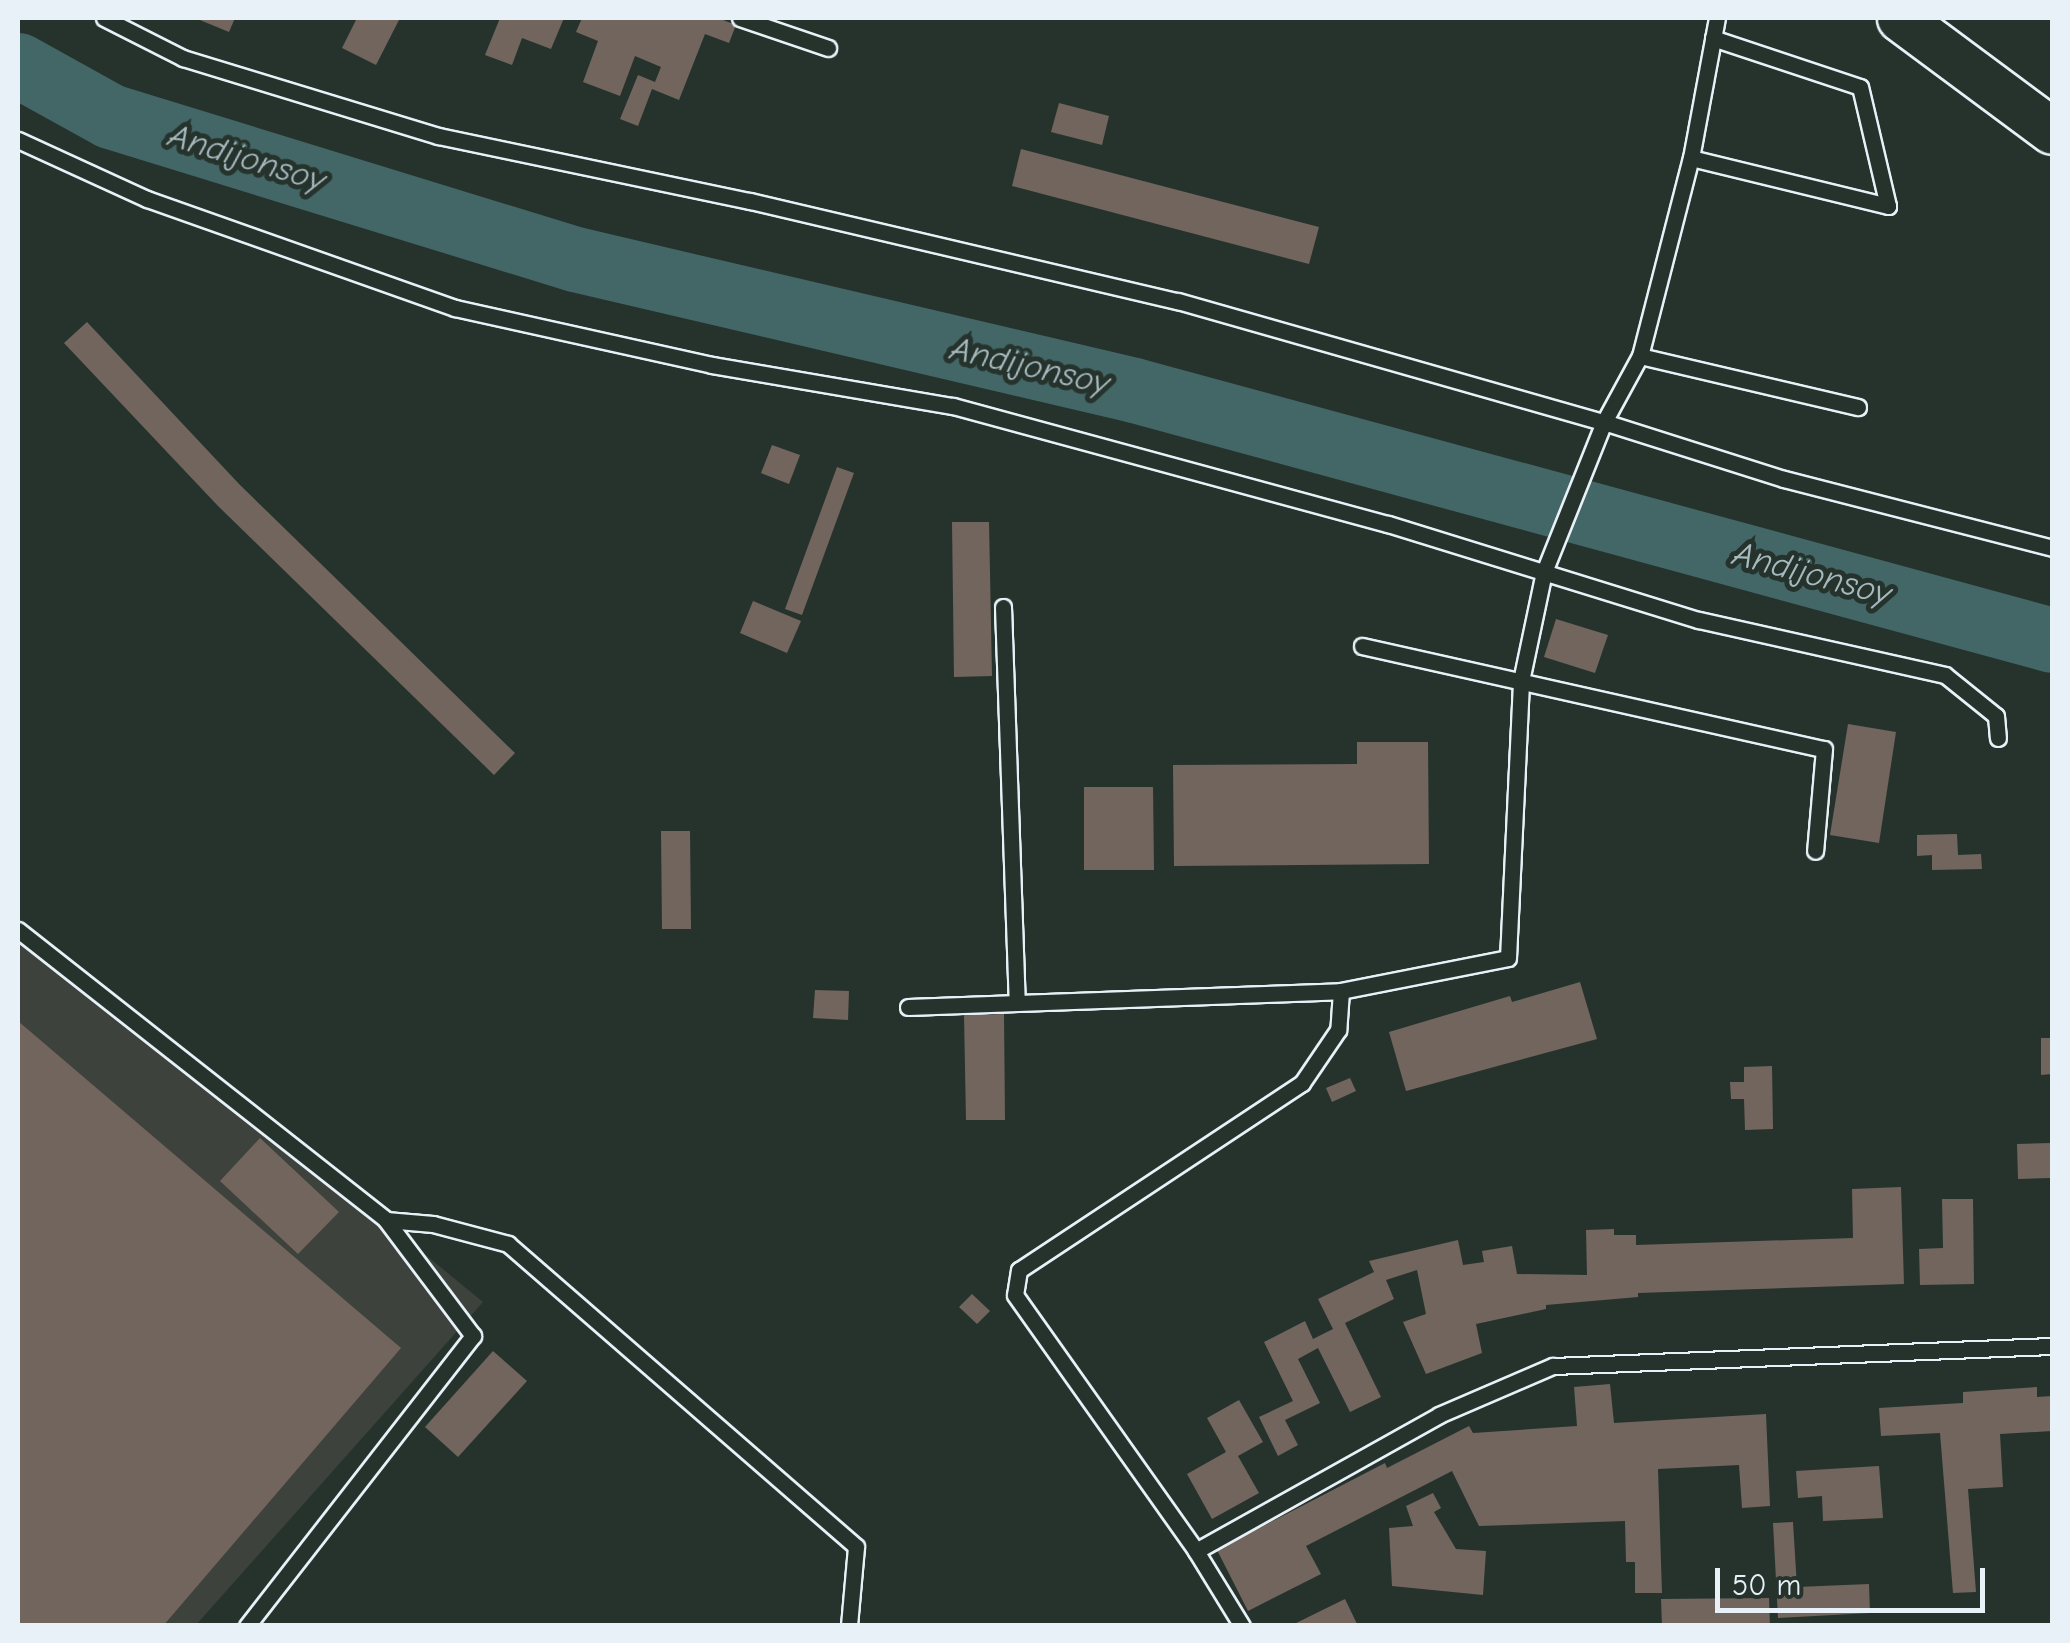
<!DOCTYPE html>
<html>
<head>
<meta charset="utf-8">
<style>
	body { margin:0 }
	#map { position:relative; width:2070px; height:1643px; overflow:hidden; background:#26332d; font-family:"Comic Neue",sans-serif }
	div>[style] { position:absolute }
	[style*='--x'] { left:calc(var(--x)*1px); top:calc(var(--y)*1px); width:calc(var(--w)*1px); rotate:calc(var(--a)*1deg) }
	.built>* { inset:0; background:#3d423c }
	.river>* { height:65px; margin:-32.5px; padding:0 32.5px; transform-origin:32.5px; border-radius:32.5px; background:#436767 }
	.building>* { inset:0; background:#72655e }
	.roads { filter:drop-shadow(2px 0 #e8f1f8) drop-shadow(-2px 0 #e8f1f8) drop-shadow(0 2px #e8f1f8) drop-shadow(0 -2px #e8f1f8) }
	.service>* { height:15px; margin:-7.5px; padding:0 7.5px; transform-origin:7.5px; border-radius:7.5px; background:#26332d }
	.secondary>* { height:45px; margin:-22.5px; padding:0 22.5px; transform-origin:22.5px; border-radius:22.5px; background:#26332d }
	span { translate:-50% -50%; white-space:nowrap; text-align:center; line-height:1.15; -webkit-text-stroke:10px #26332d; paint-order:stroke }
	.water-label { font-size:35px; color:#a6babe; font-style:italic }
	.frame { position:absolute; inset:0; border:20px solid #e8f1f8; pointer-events:none }
	.scale { position:absolute; left:1715px; top:1568px; width:270px; height:45px; box-sizing:border-box; border:5px solid #e8f1f8; border-top:0; padding-left:12px; font-size:30px; line-height:35px; white-space:nowrap; color:#e8f1f8; -webkit-text-stroke:8px #26332d; paint-order:stroke }
</style>
</head>
<body>
<div id="map">
	<div class="built">
		<i style="clip-path:polygon(18px 920px,483px 1302px,196px 1625px,18px 1625px)"></i>
	</div>
	<div class="river">
		<i style="--x:18;--y:65;--w:105;--a:29"></i>
		<i style="--x:110;--y:116;--w:486;--a:17.1"></i>
		<i style="--x:575;--y:259;--w:574;--a:13.19"></i>
		<i style="--x:1134;--y:390;--w:951;--a:15.23"></i>
	</div>
	<div class="building">
		<i style="clip-path:polygon(195px 18px,235px 18px,229px 32px)"></i>
		<i style="clip-path:polygon(357px 18px,400px 18px,376px 65px,342px 48px)"></i>
		<i style="clip-path:polygon(500px 18px,564px 18px,551px 49px,522px 38px,512px 65px,485px 55px)"></i>
		<i style="clip-path:polygon(582px 18px,718px 18px,736px 25px,729px 43px,705px 34px,679px 100px,652px 89px,638px 126px,620px 119px,638px 75px,655px 82px,661px 67px,635px 56px,620px 96px,583px 82px,598px 41px,576px 32px)"></i>
		<i style="clip-path:polygon(1059px 103px,1109px 116px,1102px 145px,1051px 132px)"></i>
		<i style="clip-path:polygon(1021px 149px,1319px 227px,1309px 264px,1012px 186px)"></i>
		<i style="clip-path:polygon(87px 322px,240px 485px,515px 753px,494px 775px,218px 506px,64px 343px)"></i>
		<i style="clip-path:polygon(772px 445px,800px 455px,789px 484px,761px 473px)"></i>
		<i style="clip-path:polygon(837px 467px,854px 473px,802px 615px,785px 609px)"></i>
		<i style="clip-path:polygon(952px 522px,989px 522px,992px 676px,954px 677px)"></i>
		<i style="clip-path:polygon(753px 601px,801px 621px,787px 653px,740px 633px)"></i>
		<i style="clip-path:polygon(1556px 619px,1608px 635px,1595px 673px,1544px 657px)"></i>
		<i style="clip-path:polygon(1848px 724px,1896px 732px,1879px 843px,1830px 835px)"></i>
		<i style="clip-path:polygon(1357px 742px,1428px 742px,1429px 864px,1174px 866px,1173px 765px,1357px 764px)"></i>
		<i style="clip-path:polygon(1084px 787px,1153px 787px,1154px 870px,1084px 870px)"></i>
		<i style="clip-path:polygon(661px 831px,690px 831px,691px 929px,662px 929px)"></i>
		<i style="clip-path:polygon(1957px 834px,1958px 855px,1981px 854px,1982px 869px,1932px 870px,1932px 855px,1917px 856px,1917px 835px)"></i>
		<i style="clip-path:polygon(1580px 982px,1597px 1039px,1406px 1091px,1389px 1032px,1510px 996px,1512px 1002px)"></i>
		<i style="clip-path:polygon(815px 990px,849px 991px,848px 1020px,813px 1018px)"></i>
		<i style="clip-path:polygon(1004px 1014px,1005px 1120px,966px 1120px,964px 1015px)"></i>
		<i style="clip-path:polygon(18px 1021px,401px 1348px,163px 1626px,18px 1626px)"></i>
		<i style="clip-path:polygon(2041px 1038px,2052px 1038px,2052px 1074px,2041px 1075px)"></i>
		<i style="clip-path:polygon(1772px 1066px,1773px 1129px,1745px 1130px,1744px 1099px,1731px 1099px,1730px 1082px,1744px 1082px,1744px 1067px)"></i>
		<i style="clip-path:polygon(1350px 1078px,1356px 1091px,1332px 1102px,1326px 1088px)"></i>
		<i style="clip-path:polygon(260px 1138px,339px 1212px,298px 1254px,220px 1181px)"></i>
		<i style="clip-path:polygon(2052px 1143px,2052px 1178px,2018px 1179px,2017px 1144px)"></i>
		<i style="clip-path:polygon(1901px 1187px,1904px 1284px,1638px 1293px,1638px 1297px,1546px 1305px,1546px 1309px,1476px 1324px,1482px 1353px,1426px 1374px,1403px 1322px,1426px 1314px,1417px 1270px,1386px 1280px,1394px 1299px,1345px 1323px,1381px 1397px,1350px 1412px,1318px 1348px,1298px 1359px,1320px 1403px,1285px 1420px,1298px 1445px,1278px 1456px,1259px 1417px,1293px 1401px,1264px 1342px,1305px 1321px,1313px 1339px,1333px 1329px,1318px 1299px,1374px 1272px,1369px 1261px,1458px 1240px,1463px 1265px,1484px 1262px,1482px 1251px,1512px 1246px,1517px 1274px,1587px 1275px,1586px 1230px,1614px 1229px,1614px 1235px,1636px 1235px,1636px 1245px,1853px 1238px,1852px 1189px)"></i>
		<i style="clip-path:polygon(1942px 1199px,1973px 1199px,1974px 1284px,1920px 1285px,1919px 1249px,1943px 1248px)"></i>
		<i style="clip-path:polygon(972px 1294px,990px 1311px,977px 1324px,959px 1307px)"></i>
		<i style="clip-path:polygon(493px 1351px,527px 1381px,458px 1457px,425px 1427px)"></i>
		<i style="clip-path:polygon(1610px 1384px,1614px 1423px,1766px 1414px,1770px 1506px,1742px 1508px,1739px 1465px,1658px 1469px,1662px 1593px,1635px 1593px,1635px 1562px,1626px 1562px,1625px 1521px,1479px 1526px,1452px 1471px,1306px 1546px,1321px 1574px,1248px 1611px,1217px 1550px,1385px 1463px,1387px 1468px,1469px 1426px,1473px 1433px,1577px 1426px,1574px 1387px)"></i>
		<i style="clip-path:polygon(2037px 1387px,2037px 1397px,2052px 1396px,2052px 1431px,2000px 1434px,2003px 1487px,1968px 1489px,1976px 1592px,1953px 1593px,1940px 1433px,1881px 1436px,1879px 1408px,1963px 1403px,1963px 1392px)"></i>
		<i style="clip-path:polygon(1239px 1400px,1263px 1442px,1238px 1456px,1259px 1493px,1212px 1519px,1187px 1474px,1226px 1452px,1207px 1418px)"></i>
		<i style="clip-path:polygon(1879px 1466px,1883px 1518px,1823px 1521px,1822px 1496px,1798px 1498px,1796px 1471px)"></i>
		<i style="clip-path:polygon(1433px 1493px,1441px 1508px,1434px 1512px,1456px 1549px,1486px 1551px,1483px 1595px,1392px 1586px,1389px 1528px,1413px 1526px,1406px 1506px)"></i>
		<i style="clip-path:polygon(1793px 1522px,1797px 1587px,1869px 1584px,1870px 1613px,1778px 1618px,1773px 1523px)"></i>
		<i style="clip-path:polygon(1769px 1598px,1770px 1626px,1662px 1626px,1661px 1599px)"></i>
		<i style="clip-path:polygon(1345px 1599px,1358px 1626px,1290px 1626px)"></i>
	</div>
	<div class="roads">
		<div class="service">
			<i style="--x:104;--y:18;--w:89;--a:26.9"></i>
			<i style="--x:183;--y:58;--w:267;--a:17"></i>
			<i style="--x:438;--y:136;--w:319;--a:11.8"></i>
			<i style="--x:750;--y:201;--w:440;--a:13.2"></i>
			<i style="--x:1178;--y:301;--w:443;--a:15.9"></i>
			<i style="--x:1604;--y:422;--w:189;--a:17.6"></i>
			<i style="--x:1784;--y:479;--w:277;--a:14.4"></i>
			<i style="--x:740;--y:18;--w:93;--a:18.8"></i>
			<i style="--x:18;--y:140;--w:142;--a:24.6"></i>
			<i style="--x:147;--y:199;--w:327;--a:19.5"></i>
			<i style="--x:455;--y:308;--w:263;--a:12.5"></i>
			<i style="--x:712;--y:365;--w:244;--a:9.7"></i>
			<i style="--x:953;--y:406;--w:451;--a:15.2"></i>
			<i style="--x:1388;--y:524;--w:325;--a:17.2"></i>
			<i style="--x:1699;--y:620;--w:252;--a:12.6"></i>
			<i style="--x:1945;--y:675;--w:65;--a:38.8"></i>
			<i style="--x:1996;--y:716;--w:22;--a:85"></i>
			<i style="--x:1691;--y:158;--w:203;--a:13.7"></i>
			<i style="--x:1888;--y:206;--w:122;--a:-103.2"></i>
			<i style="--x:1860;--y:87;--w:155;--a:-161.6"></i>
			<i style="--x:1640;--y:356;--w:224;--a:13.2"></i>
			<i style="--x:1003;--y:607;--w:396;--a:88"></i>
			<i style="--x:1362;--y:646;--w:473;--a:12.6"></i>
			<i style="--x:1824;--y:749;--w:102;--a:95"></i>
			<i style="--x:18;--y:930;--w:469;--a:38.2"></i>
			<i style="--x:386;--y:1220;--w:47;--a:4.9"></i>
			<i style="--x:433;--y:1224;--w:78;--a:14.9"></i>
			<i style="--x:508;--y:1244;--w:461;--a:41"></i>
			<i style="--x:856;--y:1547;--w:79;--a:95.1"></i>
			<i style="--x:1341;--y:991;--w:170;--a:-11.2"></i>
			<i style="--x:1508;--y:958;--w:277;--a:-87.3"></i>
			<i style="--x:1521;--y:681;--w:111;--a:-78.1"></i>
			<i style="--x:1544;--y:572;--w:162;--a:-68.2"></i>
			<i style="--x:1604;--y:422;--w:75;--a:-61.4"></i>
			<i style="--x:1640;--y:356;--w:204;--a:-75.6"></i>
			<i style="--x:1691;--y:158;--w:142;--a:-79.5"></i>
			<i style="--x:908;--y:1007;--w:433;--a:-2.1"></i>
			<i style="--x:1341;--y:991;--w:39;--a:94"></i>
			<i style="--x:1338;--y:1030;--w:64;--a:124.2"></i>
			<i style="--x:1302;--y:1083;--w:339;--a:146.5"></i>
			<i style="--x:1019;--y:1270;--w:25;--a:99"></i>
			<i style="--x:1015;--y:1295;--w:314;--a:54.7"></i>
			<i style="--x:247;--y:1626;--w:368;--a:-52.1"></i>
			<i style="--x:473;--y:1336;--w:145;--a:-126.9"></i>
			<i style="--x:1242;--y:1626;--w:88;--a:-121.5"></i>
			<i style="--x:1196;--y:1551;--w:278;--a:-29.2"></i>
			<i style="--x:1439;--y:1415;--w:124;--a:-23.3"></i>
			<i style="--x:1553;--y:1366;--w:499;--a:-2.3"></i>
		</div>
		<div class="secondary">
			<i style="--x:1900;--y:18;--w:189;--a:36.6"></i>
		</div>
	</div>
	<div class="water-label">
		<span style="left:247px;top:158px;rotate:17deg">Andijonsoy</span>
		<span style="left:1030px;top:366px;rotate:13deg">Andijonsoy</span>
		<span style="left:1812px;top:574px;rotate:15deg">Andijonsoy</span>
	</div>
	<div class="frame"></div>
	<div class="scale">50 m</div>
</div>
</body>
</html>
